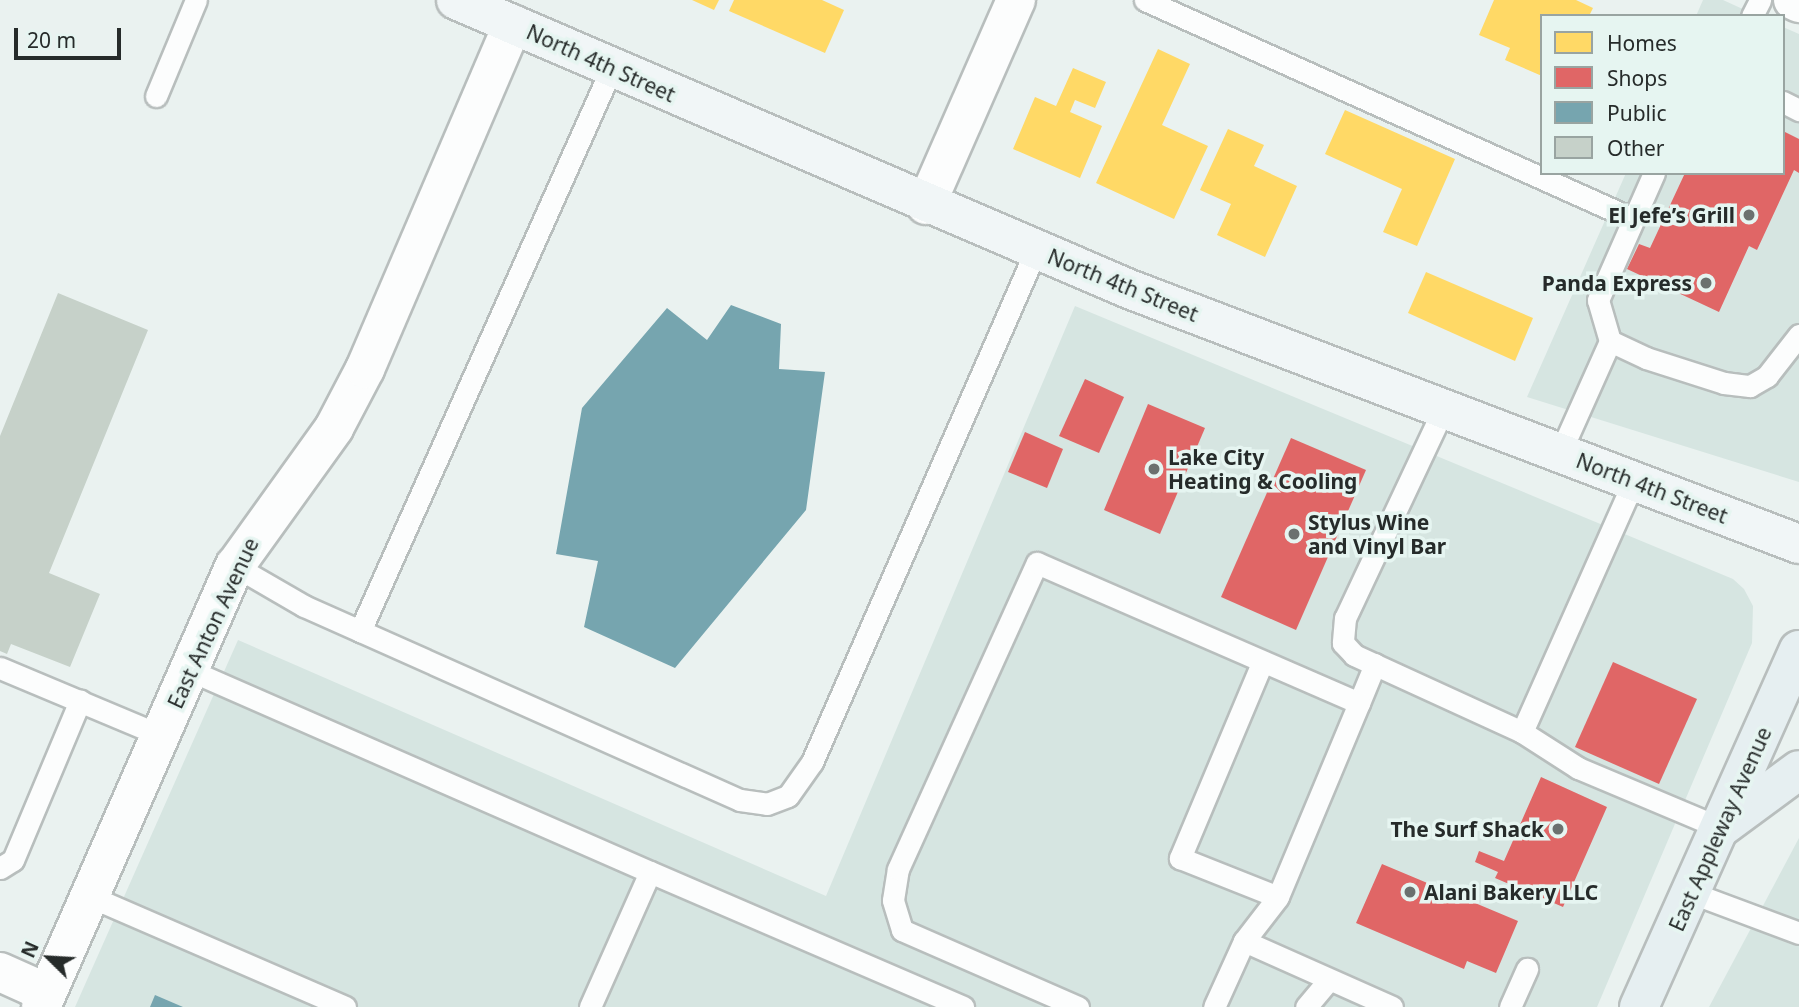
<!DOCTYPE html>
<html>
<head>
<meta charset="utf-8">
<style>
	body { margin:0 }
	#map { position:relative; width:1799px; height:1007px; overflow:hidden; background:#eaf2f0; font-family:"Noto Sans",sans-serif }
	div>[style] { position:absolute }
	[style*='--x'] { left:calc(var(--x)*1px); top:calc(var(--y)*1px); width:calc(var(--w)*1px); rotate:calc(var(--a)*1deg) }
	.built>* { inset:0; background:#d6e5e1 }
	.homes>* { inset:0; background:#ffd966 }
	.shops>* { inset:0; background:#e06666 }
	.public>* { inset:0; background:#76a5af }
	.building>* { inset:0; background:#c6d1c9 }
	.roads { filter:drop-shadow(2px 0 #b8bebd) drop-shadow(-2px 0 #b8bebd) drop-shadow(0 2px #b8bebd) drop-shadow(0 -2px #b8bebd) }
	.lane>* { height:21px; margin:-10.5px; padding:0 10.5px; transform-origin:10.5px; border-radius:10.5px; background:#fcfdfd }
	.street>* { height:38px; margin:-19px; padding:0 19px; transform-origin:19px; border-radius:19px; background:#fcfdfd }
	.secondary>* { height:38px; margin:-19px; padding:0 19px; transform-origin:19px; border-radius:19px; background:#f1f6f7 }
	.primary>* { height:38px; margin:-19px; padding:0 19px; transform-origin:19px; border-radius:19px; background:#e6eff1 }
	.dots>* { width:19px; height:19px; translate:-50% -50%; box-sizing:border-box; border:4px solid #e6f5f1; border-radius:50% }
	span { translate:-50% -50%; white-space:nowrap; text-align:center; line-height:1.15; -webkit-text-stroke:7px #e6f5f1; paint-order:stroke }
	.street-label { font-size:21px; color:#262b2a }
	.poi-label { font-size:21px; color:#262b2a; font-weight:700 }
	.right { translate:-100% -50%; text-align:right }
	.left { translate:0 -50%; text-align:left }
	.legend { position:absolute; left:1540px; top:14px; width:245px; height:161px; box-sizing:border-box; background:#e6f5f1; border:2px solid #99a4a1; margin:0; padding:9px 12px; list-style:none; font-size:21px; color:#262b2a }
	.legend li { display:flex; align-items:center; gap:14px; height:35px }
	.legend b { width:35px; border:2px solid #99a4a1 }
	.north { position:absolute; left:14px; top:923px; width:70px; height:70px; -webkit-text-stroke:5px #e6f5f1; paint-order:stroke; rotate:294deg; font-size:19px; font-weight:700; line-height:28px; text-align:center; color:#262b2a }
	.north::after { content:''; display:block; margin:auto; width:24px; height:32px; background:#262b2a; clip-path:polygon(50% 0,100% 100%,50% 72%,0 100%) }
	.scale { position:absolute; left:14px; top:28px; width:107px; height:32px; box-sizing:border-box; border:4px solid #262b2a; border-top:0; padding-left:9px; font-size:21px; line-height:24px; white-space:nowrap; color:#262b2a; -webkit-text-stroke:5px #e6f5f1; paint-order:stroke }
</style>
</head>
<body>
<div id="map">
	<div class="built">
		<i style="clip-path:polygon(1703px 0,1723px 0,1758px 16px,1696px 16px)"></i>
		<i style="clip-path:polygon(1783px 27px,1799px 34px,1799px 482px,1527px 397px,1626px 173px,1783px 173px)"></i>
		<i style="clip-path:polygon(1075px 306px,1733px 579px,1744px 589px,1753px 606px,1752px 643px,1597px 1007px,75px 1007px,238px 640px,826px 896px)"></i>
		<i style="clip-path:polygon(1799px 838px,1799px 1007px,1709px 1007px)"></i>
	</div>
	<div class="homes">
		<i style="clip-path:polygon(692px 0,719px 0,714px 10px)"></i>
		<i style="clip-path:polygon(734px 0,822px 0,844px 10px,825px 53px,729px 11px)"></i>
		<i style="clip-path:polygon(1494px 0,1576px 0,1593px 8px,1589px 16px,1542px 16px,1542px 76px,1505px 60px,1510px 48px,1479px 35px)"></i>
		<i style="clip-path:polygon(1158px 49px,1190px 64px,1162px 125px,1208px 146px,1174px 219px,1096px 183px)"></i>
		<i style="clip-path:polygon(1073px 68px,1106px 82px,1095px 108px,1075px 100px,1070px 112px,1102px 126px,1080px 178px,1013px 149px,1035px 97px,1056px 106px)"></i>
		<i style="clip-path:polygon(1345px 110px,1455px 159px,1417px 246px,1383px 232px,1402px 189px,1325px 154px)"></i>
		<i style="clip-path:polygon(1228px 129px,1264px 145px,1254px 166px,1297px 186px,1265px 257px,1217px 235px,1231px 204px,1200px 190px)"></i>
		<i style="clip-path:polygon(1426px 272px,1533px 318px,1515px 361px,1408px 313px)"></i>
	</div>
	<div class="shops">
		<i style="clip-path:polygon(1783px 131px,1799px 139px,1799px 173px,1794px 170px,1757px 250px,1749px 246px,1719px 312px,1627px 269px,1639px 244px,1650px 248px,1685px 173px,1783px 173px)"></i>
		<i style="clip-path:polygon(1085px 379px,1124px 397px,1099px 453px,1059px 436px)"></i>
		<i style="clip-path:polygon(1148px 404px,1205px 428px,1160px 534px,1104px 510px)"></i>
		<i style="clip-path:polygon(1025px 432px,1063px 449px,1047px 488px,1008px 472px)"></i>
		<i style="clip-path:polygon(1291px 438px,1366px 470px,1296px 630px,1221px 597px)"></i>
		<i style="clip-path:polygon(1613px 662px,1697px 699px,1659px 784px,1575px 747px)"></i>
		<i style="clip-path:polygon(1541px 777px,1607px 807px,1563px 907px,1495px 878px,1498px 872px,1475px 862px,1479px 851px,1504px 861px)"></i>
		<i style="clip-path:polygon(1382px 864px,1518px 921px,1496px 973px,1467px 961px,1464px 969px,1356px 923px)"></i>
	</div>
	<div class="public">
		<i style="clip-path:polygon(731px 305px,781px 324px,779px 369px,825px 372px,806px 510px,675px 668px,584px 627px,598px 561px,556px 554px,582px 408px,667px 308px,707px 340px)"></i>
		<i style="clip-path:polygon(155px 995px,183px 1007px,150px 1007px)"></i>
	</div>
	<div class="building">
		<i style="clip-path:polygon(58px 293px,148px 330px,49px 573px,100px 594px,70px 667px,11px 644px,7px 654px,0 651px,0 436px)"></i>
	</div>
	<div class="roads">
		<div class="lane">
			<i style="--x:1145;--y:0;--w:535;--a:24.17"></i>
			<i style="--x:1752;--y:16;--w:18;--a:-63"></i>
			<i style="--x:156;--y:96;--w:104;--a:-67.4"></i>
			<i style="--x:1783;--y:102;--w:18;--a:27"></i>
			<i style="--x:1654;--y:173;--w:139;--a:113.8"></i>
			<i style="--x:1598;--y:300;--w:43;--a:73.7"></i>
			<i style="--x:1610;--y:341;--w:40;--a:25"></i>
			<i style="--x:1646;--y:358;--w:82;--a:17.8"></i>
			<i style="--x:1724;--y:383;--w:26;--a:7"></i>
			<i style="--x:1750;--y:386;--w:20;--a:-30"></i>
			<i style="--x:1767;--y:376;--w:52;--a:-52"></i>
			<i style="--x:1443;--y:410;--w:230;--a:115.2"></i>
			<i style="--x:1345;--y:618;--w:25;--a:95"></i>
			<i style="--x:1343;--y:643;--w:16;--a:47"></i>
			<i style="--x:1354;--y:655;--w:185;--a:24.6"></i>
			<i style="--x:1522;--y:732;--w:276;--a:-66"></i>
			<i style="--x:1560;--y:453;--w:123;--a:-65.9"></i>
			<i style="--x:235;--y:566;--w:80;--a:30.1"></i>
			<i style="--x:304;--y:606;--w:477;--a:24"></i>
			<i style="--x:740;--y:800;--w:27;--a:8"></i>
			<i style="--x:767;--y:804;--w:22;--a:-21"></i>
			<i style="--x:788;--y:796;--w:42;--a:-54.8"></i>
			<i style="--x:812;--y:762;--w:559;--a:-66.37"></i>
			<i style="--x:360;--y:631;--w:618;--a:-65.92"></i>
			<i style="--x:1262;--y:663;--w:212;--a:112.8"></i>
			<i style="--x:1180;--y:858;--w:105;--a:21.7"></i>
			<i style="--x:0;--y:668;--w:173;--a:22.7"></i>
			<i style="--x:189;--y:670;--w:503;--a:23.66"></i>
			<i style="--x:650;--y:872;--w:148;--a:114"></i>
			<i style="--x:1359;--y:703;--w:42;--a:-67.7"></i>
			<i style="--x:1522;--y:732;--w:67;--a:32.7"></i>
			<i style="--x:1578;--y:768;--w:155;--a:22.8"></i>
			<i style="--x:0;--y:868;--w:15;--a:-32"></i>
			<i style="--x:13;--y:860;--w:173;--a:-67.2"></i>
			<i style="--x:650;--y:872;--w:341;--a:23.3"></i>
			<i style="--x:1692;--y:893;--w:114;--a:20.5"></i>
			<i style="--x:89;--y:896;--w:279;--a:23.4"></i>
			<i style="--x:1244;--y:941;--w:162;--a:24"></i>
			<i style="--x:1078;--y:1007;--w:192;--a:-156.4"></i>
			<i style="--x:902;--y:930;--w:31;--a:-107"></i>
			<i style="--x:893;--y:900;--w:31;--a:-81"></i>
			<i style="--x:898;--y:869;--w:336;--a:-65.6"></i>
			<i style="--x:1037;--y:563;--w:351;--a:23.5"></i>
			<i style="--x:1359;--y:703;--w:210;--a:112.7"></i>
			<i style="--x:1278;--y:897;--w:56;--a:127.7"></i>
			<i style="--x:1244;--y:941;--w:72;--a:114.4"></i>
			<i style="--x:1306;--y:1007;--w:35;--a:-50"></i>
			<i style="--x:1510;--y:1007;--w:42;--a:-65.9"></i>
		</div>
		<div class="street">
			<i style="--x:1793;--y:0;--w:7;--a:27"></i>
			<i style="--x:926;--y:205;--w:224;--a:-66.3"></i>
			<i style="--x:0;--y:972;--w:51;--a:24.1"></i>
			<i style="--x:41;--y:1007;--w:482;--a:-66.3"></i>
			<i style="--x:235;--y:566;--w:170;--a:-54.3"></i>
			<i style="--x:334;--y:428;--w:67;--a:-62.3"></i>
			<i style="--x:365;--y:369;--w:375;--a:-66.8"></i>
		</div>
		<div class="secondary">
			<i style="--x:456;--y:0;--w:732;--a:23.24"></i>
			<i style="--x:1129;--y:289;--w:717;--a:20.84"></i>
		</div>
		<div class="primary">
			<i style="--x:1723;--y:826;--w:94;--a:-36.4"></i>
			<i style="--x:1639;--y:1007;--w:391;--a:-65.9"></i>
		</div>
	</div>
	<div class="dots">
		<i style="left:1749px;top:215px;background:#6b716f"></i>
		<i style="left:1706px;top:283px;background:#6b716f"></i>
		<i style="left:1154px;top:469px;background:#6b716f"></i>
		<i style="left:1294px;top:534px;background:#6b716f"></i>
		<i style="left:1558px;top:829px;background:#6b716f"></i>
		<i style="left:1410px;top:892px;background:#6b716f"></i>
	</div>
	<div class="street-label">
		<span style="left:601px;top:63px;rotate:24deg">North 4th Street</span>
		<span style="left:1123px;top:285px;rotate:22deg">North 4th Street</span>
		<span style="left:1652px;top:488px;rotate:21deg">North 4th Street</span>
		<span style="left:213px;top:623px;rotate:-65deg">East Anton Avenue</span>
		<span style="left:1720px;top:829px;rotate:-66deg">East Appleway Avenue</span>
	</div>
	<div class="poi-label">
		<span class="right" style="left:1735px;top:215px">El Jefe’s Grill</span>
		<span class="right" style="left:1692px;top:283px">Panda Express</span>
		<span class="left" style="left:1168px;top:469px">Lake City<br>Heating &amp; Cooling</span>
		<span class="left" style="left:1308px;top:534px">Stylus Wine<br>and Vinyl Bar</span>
		<span class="right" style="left:1544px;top:829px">The Surf Shack</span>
		<span class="left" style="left:1424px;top:892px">Alani Bakery LLC</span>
	</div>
	<ul class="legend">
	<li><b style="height:19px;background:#ffd966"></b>Homes</li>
	<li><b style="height:19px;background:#e06666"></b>Shops</li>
	<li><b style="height:19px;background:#76a5af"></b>Public</li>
	<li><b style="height:19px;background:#c6d1c9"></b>Other</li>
	</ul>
	<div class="north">N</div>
	<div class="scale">20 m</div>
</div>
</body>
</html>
